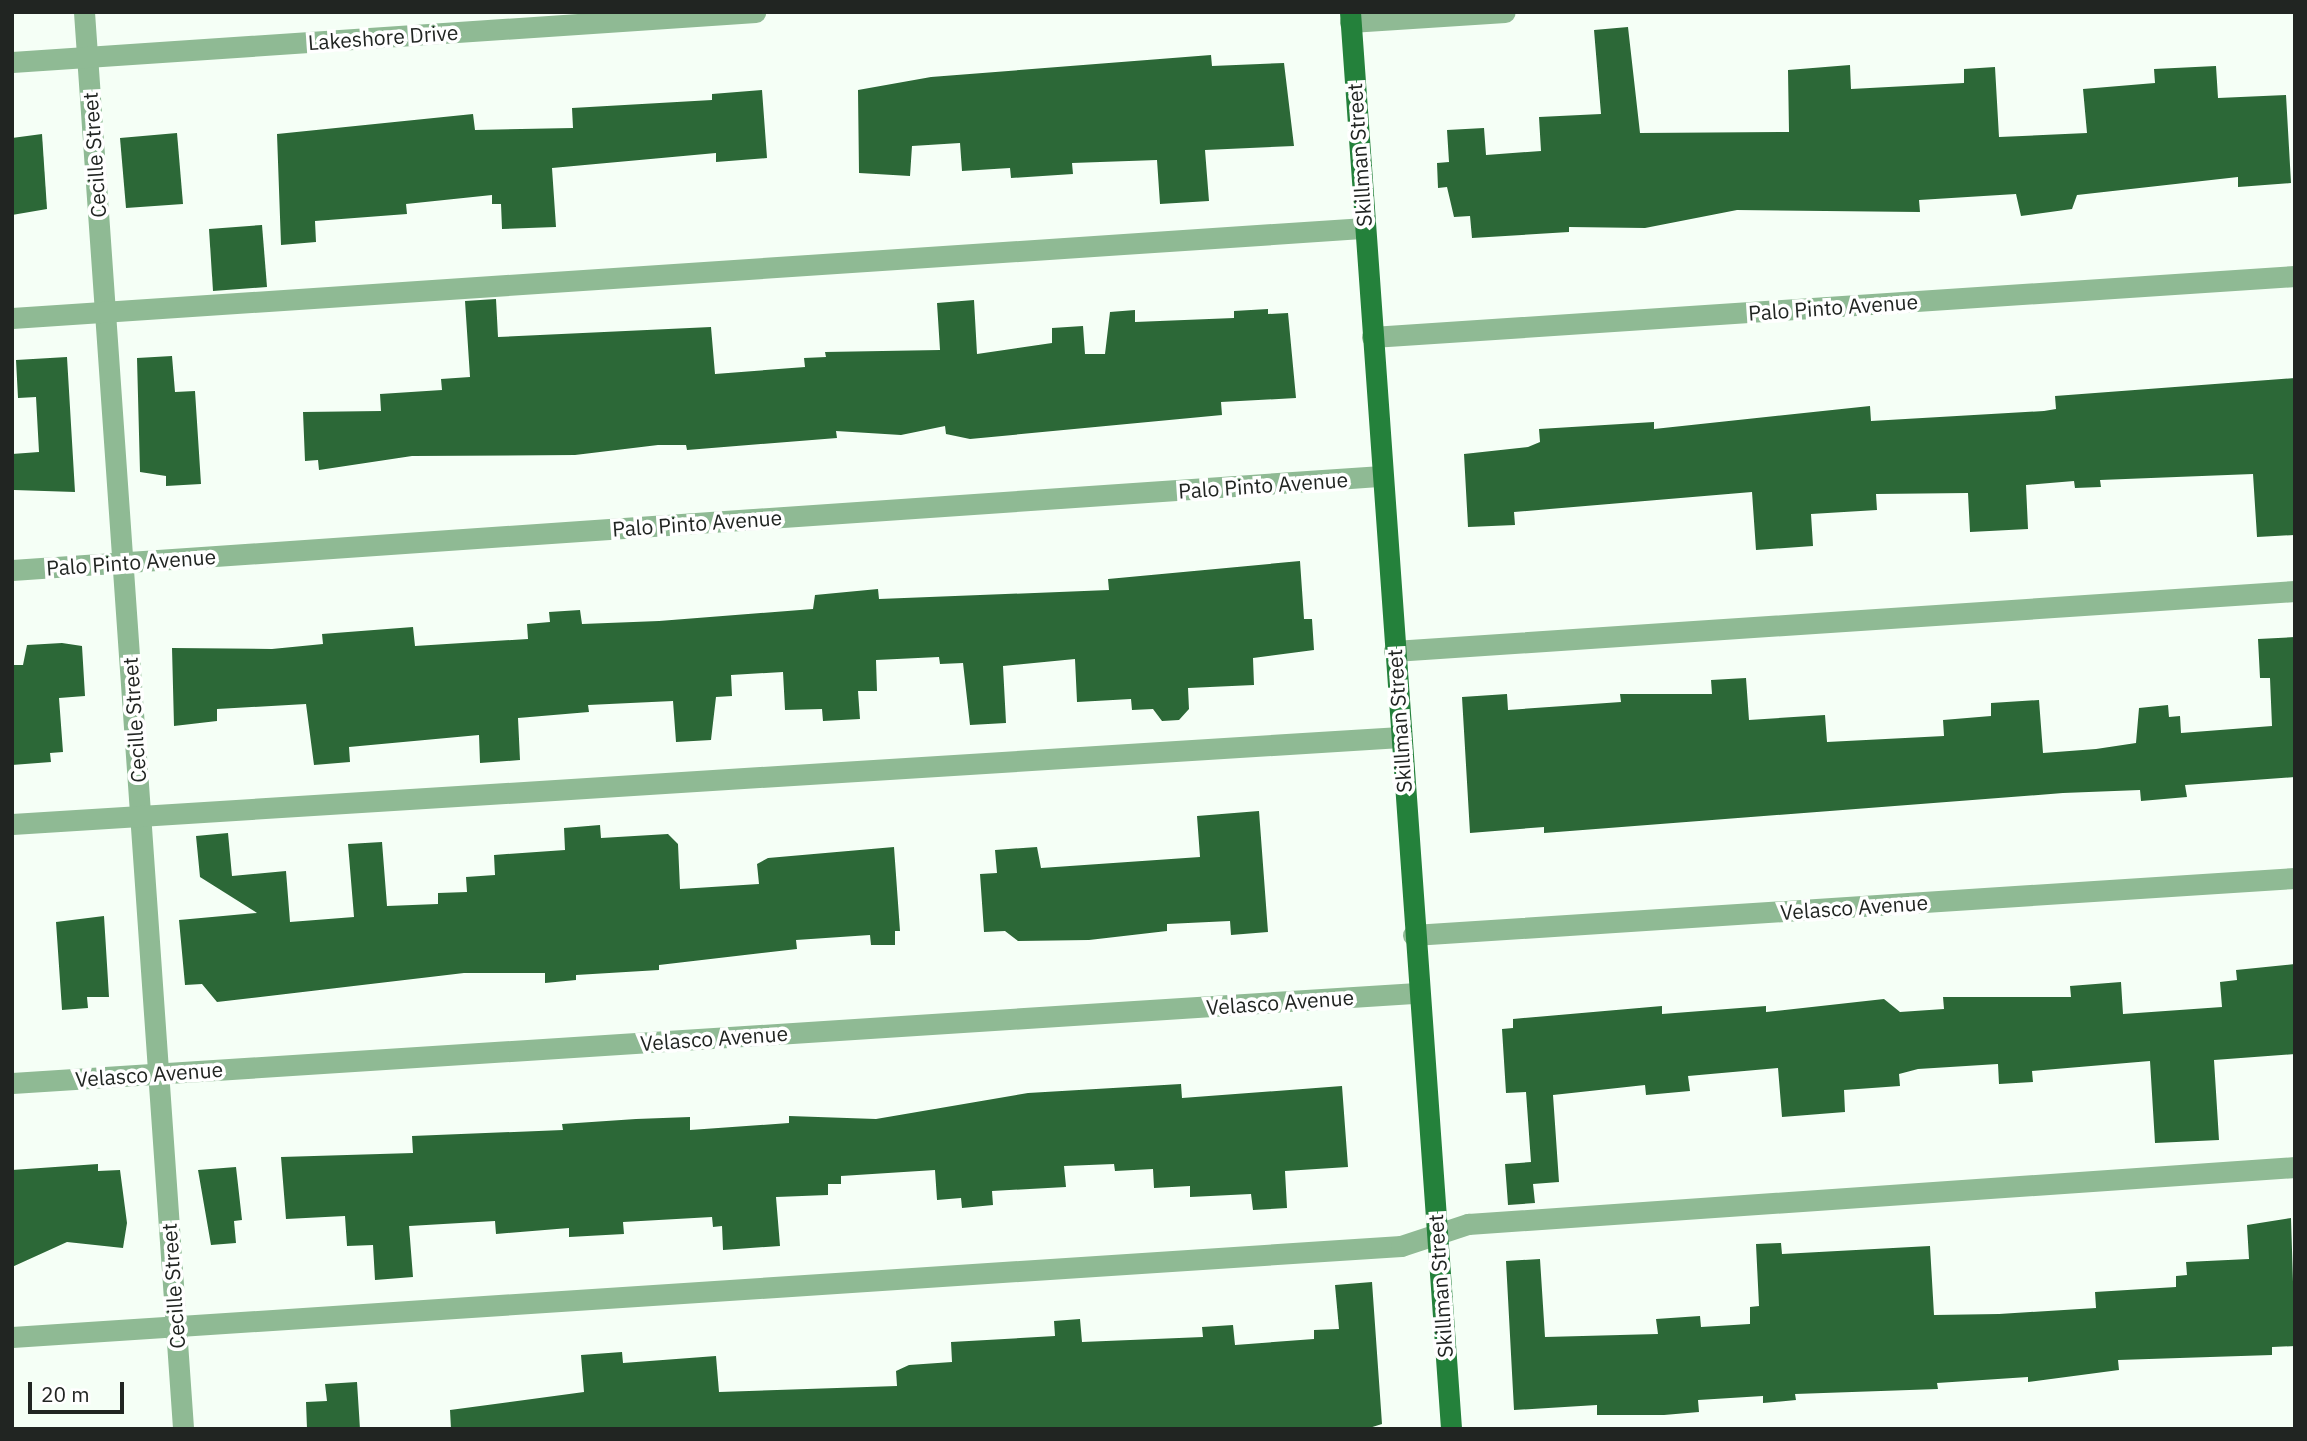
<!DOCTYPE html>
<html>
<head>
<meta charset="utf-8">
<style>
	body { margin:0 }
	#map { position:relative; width:2307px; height:1441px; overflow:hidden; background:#f5fff6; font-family:"IBM Plex Sans",sans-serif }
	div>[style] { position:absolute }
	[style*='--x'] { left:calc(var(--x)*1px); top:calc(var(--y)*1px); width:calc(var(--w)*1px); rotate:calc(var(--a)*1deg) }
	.building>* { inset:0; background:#2c6837 }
	.minor>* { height:21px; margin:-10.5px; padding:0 10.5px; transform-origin:10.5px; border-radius:10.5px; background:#8fba94 }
	.major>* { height:21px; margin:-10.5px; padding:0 10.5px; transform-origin:10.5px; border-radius:10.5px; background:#24813b }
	span { translate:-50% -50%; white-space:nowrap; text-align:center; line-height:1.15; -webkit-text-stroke:7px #fff; paint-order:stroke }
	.street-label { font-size:21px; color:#212522 }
	.frame { position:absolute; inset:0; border:14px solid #212522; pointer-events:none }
	.scale { position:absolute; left:28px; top:1382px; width:96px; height:32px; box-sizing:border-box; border:4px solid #212522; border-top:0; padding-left:9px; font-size:21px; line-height:24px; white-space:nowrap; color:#212522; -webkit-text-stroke:5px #fff; paint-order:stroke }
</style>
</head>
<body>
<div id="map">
	<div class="building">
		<i style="clip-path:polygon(1628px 27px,1640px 133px,1789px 132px,1788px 70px,1850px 65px,1851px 89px,1964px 83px,1964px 69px,1995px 67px,1999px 137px,2087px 133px,2083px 89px,2155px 83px,2154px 69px,2216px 66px,2218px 98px,2286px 95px,2291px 183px,2238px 187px,2238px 177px,2077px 195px,2072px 209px,2021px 216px,2016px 194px,1919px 200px,1920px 212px,1737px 210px,1645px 228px,1569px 227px,1569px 232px,1472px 238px,1470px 216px,1454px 217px,1447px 187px,1438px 188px,1437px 163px,1449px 162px,1447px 130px,1484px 128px,1486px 155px,1541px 151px,1539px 117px,1601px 114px,1594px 30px)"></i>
		<i style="clip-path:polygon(1211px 55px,1212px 66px,1284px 63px,1294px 146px,1205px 150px,1209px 201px,1160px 204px,1157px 160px,1072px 163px,1073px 174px,1011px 178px,1010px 168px,962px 171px,960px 143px,912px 146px,910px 176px,859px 173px,858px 90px,931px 77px)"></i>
		<i style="clip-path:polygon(762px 90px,767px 158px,716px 162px,716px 153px,552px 168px,556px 227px,502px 229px,501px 204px,492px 204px,492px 195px,406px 204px,407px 214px,315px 221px,316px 242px,281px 245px,277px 134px,473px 114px,475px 130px,573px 128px,572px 108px,712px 100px,712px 94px)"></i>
		<i style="clip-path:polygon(177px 133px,183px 204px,126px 208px,120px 138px)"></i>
		<i style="clip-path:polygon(42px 134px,47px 209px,12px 215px,12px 138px)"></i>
		<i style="clip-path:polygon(262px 225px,267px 287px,213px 291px,209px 229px)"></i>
		<i style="clip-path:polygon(496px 299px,498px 337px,711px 327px,715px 374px,805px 367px,804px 358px,826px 357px,825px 352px,940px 350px,937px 303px,974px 300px,977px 354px,1052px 343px,1052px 328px,1083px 326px,1085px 354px,1105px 354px,1110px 312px,1135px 310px,1135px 322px,1234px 318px,1234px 311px,1268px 309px,1268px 314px,1288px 313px,1296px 398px,1221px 402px,1222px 415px,970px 439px,946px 434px,945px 426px,901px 435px,836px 431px,837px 438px,687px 450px,686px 445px,658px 445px,575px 455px,412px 456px,319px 470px,318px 460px,305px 461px,303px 412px,381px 411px,380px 394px,442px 390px,441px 379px,470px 377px,465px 301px)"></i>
		<i style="clip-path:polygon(172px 356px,175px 392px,195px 391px,201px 484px,166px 486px,166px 476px,140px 472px,137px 358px)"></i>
		<i style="clip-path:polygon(67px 357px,75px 492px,14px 490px,12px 454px,39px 452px,36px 397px,18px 398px,16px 360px)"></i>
		<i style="clip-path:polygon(2295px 378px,2294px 535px,2257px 537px,2253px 474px,2100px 480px,2101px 487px,2075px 488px,2074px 481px,2026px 485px,2028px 529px,1970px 532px,1968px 493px,1876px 494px,1877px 510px,1811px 514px,1813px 546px,1756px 550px,1752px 492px,1514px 512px,1515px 525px,1468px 527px,1464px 454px,1528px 447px,1540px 442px,1539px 429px,1654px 422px,1654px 429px,1870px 406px,1871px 421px,2044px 411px,2056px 409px,2055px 396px)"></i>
		<i style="clip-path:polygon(1300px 561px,1304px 619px,1312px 619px,1314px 650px,1253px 658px,1254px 685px,1188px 688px,1189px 709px,1179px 720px,1162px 721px,1153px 709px,1132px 710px,1131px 699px,1077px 702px,1075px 659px,1003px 666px,1006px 723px,970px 725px,963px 663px,940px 664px,939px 657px,876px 660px,877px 691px,858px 691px,860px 719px,823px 721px,822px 709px,785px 710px,783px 672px,731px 675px,732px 696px,716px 697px,711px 740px,676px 742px,673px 701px,588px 705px,589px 712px,518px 718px,520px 760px,480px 763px,479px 735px,349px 747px,350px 762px,314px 765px,306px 704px,217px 709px,217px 721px,174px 726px,172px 648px,272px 649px,323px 644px,322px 634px,413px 627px,415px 646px,528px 639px,527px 624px,550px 622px,549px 612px,580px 610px,582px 624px,659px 621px,813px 609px,815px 595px,878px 589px,879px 599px,1109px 590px,1108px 579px)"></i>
		<i style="clip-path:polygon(2295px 637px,2295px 777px,2185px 785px,2187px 797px,2141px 801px,2140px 790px,2063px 793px,1544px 833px,1544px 827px,1470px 833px,1462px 697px,1507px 694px,1508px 710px,1621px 702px,1620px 694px,1712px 694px,1711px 680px,1746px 678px,1749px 720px,1825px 715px,1827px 742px,1944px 736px,1943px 720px,1991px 716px,1991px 703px,2039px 700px,2043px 753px,2096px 749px,2136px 743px,2139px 708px,2168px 705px,2169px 717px,2180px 716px,2181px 733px,2272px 726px,2270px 678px,2260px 678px,2258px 639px)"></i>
		<i style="clip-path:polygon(62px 643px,82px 646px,85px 696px,59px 698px,63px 752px,50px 753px,51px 762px,12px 765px,12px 665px,23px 665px,27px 645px)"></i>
		<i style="clip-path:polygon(1259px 811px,1268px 932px,1231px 935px,1230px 921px,1167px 924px,1167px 931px,1089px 940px,1018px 941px,1005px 931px,984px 932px,980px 874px,997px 873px,995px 850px,1037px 847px,1041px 868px,1200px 857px,1197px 816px)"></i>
		<i style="clip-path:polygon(600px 825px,601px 838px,668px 834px,678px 844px,680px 889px,759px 884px,757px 864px,768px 858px,894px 847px,900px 931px,895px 931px,895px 945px,871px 945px,870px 935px,796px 940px,797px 949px,659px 965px,659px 970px,576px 975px,576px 980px,545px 983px,545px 973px,464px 973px,217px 1002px,202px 984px,185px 985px,179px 920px,257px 913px,200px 877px,196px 836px,228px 833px,232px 876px,286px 871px,290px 922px,354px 917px,348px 844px,382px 842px,387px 906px,438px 904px,438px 893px,467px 892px,466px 877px,495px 875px,494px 855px,565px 850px,564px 828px)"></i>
		<i style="clip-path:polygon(104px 916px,109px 997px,87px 997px,88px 1008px,62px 1010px,56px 922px)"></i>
		<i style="clip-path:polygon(2295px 964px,2295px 1054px,2214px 1060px,2219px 1140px,2155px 1143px,2150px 1061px,2032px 1071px,2033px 1082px,1999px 1084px,1998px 1064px,1918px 1069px,1899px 1074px,1900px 1086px,1844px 1090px,1845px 1112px,1782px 1117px,1778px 1068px,1688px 1076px,1690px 1091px,1646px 1095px,1645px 1085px,1553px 1095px,1559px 1182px,1533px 1184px,1535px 1203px,1508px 1205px,1505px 1164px,1531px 1162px,1526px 1092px,1506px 1093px,1502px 1029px,1513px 1028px,1513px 1019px,1662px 1006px,1662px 1014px,1766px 1006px,1766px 1012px,1884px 999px,1900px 1012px,1944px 1009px,1943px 997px,2071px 997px,2070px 986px,2121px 982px,2123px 1014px,2222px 1007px,2220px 982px,2237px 980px,2236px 970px)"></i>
		<i style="clip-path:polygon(1181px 1084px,1182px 1098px,1342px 1086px,1348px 1167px,1285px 1171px,1287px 1208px,1253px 1210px,1251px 1194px,1190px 1197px,1190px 1186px,1154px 1188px,1153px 1169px,1115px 1171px,1114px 1164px,1064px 1166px,1066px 1187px,992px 1191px,993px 1205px,962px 1208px,961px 1198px,937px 1200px,935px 1170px,841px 1176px,841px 1184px,828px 1184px,828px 1195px,776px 1197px,780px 1246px,723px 1250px,722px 1226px,713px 1227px,712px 1217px,623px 1222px,624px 1234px,569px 1237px,569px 1228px,496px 1234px,495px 1221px,409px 1226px,413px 1277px,375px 1280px,373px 1245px,347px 1246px,345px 1216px,286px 1219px,281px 1157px,413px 1153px,412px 1136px,563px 1130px,562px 1124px,636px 1119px,690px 1117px,690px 1130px,789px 1123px,789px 1116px,876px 1119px,1028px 1093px)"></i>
		<i style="clip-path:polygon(98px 1164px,98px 1171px,120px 1170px,127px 1223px,123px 1248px,67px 1242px,12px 1267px,12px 1170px)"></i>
		<i style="clip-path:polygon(236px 1167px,242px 1220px,234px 1221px,236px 1243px,211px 1245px,198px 1170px)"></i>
		<i style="clip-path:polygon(2291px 1218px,2295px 1346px,2272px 1347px,2272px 1355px,2118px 1360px,2119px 1370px,2028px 1382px,2028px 1377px,1937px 1383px,1938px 1389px,1795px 1394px,1796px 1400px,1763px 1403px,1763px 1396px,1698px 1400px,1699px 1412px,1664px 1415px,1597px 1415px,1597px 1405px,1514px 1410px,1506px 1261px,1540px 1259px,1545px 1337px,1658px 1334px,1656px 1319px,1700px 1316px,1701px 1327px,1750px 1324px,1750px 1307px,1759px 1306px,1756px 1244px,1781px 1243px,1782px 1254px,1930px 1246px,1934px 1315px,1999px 1314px,2096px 1308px,2095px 1292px,2176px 1287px,2176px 1276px,2187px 1275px,2186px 1262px,2249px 1259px,2247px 1225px)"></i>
		<i style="clip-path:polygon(1372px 1282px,1382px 1424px,1366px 1429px,451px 1429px,450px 1410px,584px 1392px,581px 1355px,622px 1352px,623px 1363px,716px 1356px,719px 1392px,897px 1386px,896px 1371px,909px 1365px,952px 1362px,951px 1342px,1055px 1336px,1054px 1321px,1080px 1319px,1082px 1342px,1203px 1337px,1202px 1327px,1233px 1325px,1235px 1345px,1314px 1339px,1314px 1330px,1339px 1329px,1335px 1285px)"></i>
		<i style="clip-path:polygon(357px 1382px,360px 1429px,307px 1429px,306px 1402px,327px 1401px,325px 1384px)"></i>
	</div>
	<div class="minor">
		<i style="--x:84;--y:12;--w:1420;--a:86"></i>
		<i style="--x:1350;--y:22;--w:155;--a:-3.7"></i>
		<i style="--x:12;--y:62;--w:745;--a:-3.85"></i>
		<i style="--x:12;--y:318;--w:1356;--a:-3.81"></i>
		<i style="--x:1372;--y:337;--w:925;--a:-3.78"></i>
		<i style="--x:12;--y:570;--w:1373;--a:-3.93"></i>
		<i style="--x:1394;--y:651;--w:903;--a:-3.81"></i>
		<i style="--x:12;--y:824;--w:1391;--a:-3.59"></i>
		<i style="--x:1413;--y:935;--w:884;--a:-3.7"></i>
		<i style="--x:12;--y:1083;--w:1408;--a:-3.67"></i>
		<i style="--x:12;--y:1337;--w:1392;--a:-3.75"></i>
		<i style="--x:1401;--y:1246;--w:71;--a:-18.2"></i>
		<i style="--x:1468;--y:1224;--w:829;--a:-3.94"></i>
	</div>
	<div class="major">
		<i style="--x:1350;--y:12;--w:1421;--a:85.92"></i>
	</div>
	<div class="street-label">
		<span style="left:383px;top:37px;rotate:-4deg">Lakeshore Drive</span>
		<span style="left:94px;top:155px;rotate:-94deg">Cecille Street</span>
		<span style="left:1359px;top:155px;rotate:-94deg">Skillman Street</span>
		<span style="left:1833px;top:307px;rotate:-4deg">Palo Pinto Avenue</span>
		<span style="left:1263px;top:485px;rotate:-4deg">Palo Pinto Avenue</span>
		<span style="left:697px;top:523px;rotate:-4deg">Palo Pinto Avenue</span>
		<span style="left:131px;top:562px;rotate:-4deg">Palo Pinto Avenue</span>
		<span style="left:134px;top:720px;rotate:-94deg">Cecille Street</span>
		<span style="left:1399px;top:721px;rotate:-94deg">Skillman Street</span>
		<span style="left:1854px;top:907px;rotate:-4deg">Velasco Avenue</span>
		<span style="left:1280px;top:1002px;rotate:-4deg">Velasco Avenue</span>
		<span style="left:714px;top:1038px;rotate:-4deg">Velasco Avenue</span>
		<span style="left:149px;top:1074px;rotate:-4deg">Velasco Avenue</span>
		<span style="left:173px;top:1286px;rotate:-94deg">Cecille Street</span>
		<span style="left:1440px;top:1286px;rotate:-94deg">Skillman Street</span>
	</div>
	<div class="frame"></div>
	<div class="scale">20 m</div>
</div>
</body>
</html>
